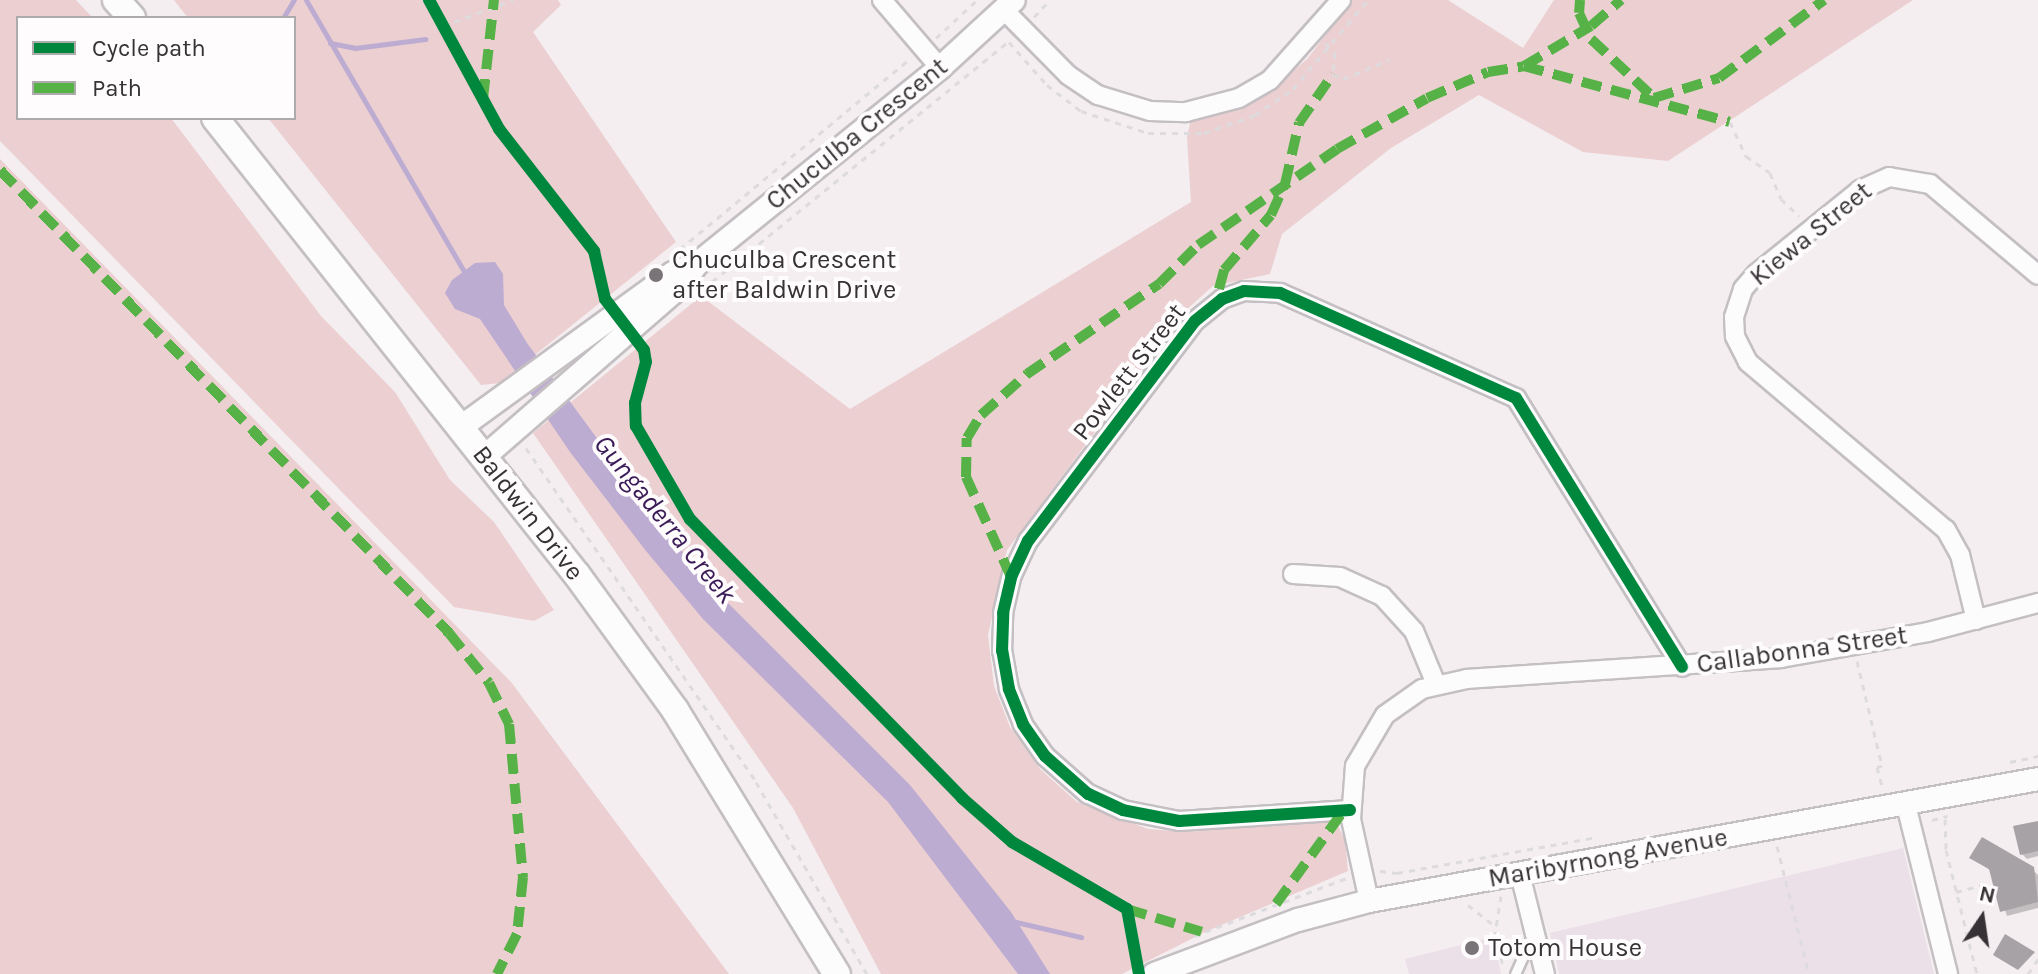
<!DOCTYPE html>
<html>
<head>
<meta charset="utf-8">
<style>
	body { margin:0 }
	#map { position:relative; width:2038px; height:974px; overflow:hidden; background:#f4eef1; font-family:Karla,sans-serif }
	div>[style] { position:absolute }
	[style*='--x'] { left:calc(var(--x)*1px); top:calc(var(--y)*1px); width:calc(var(--w)*1px); rotate:calc(var(--a)*1deg) }
	.built>* { inset:0; background:#ebe0e7 }
	.green>* { inset:0; background:#eccfd1 }
	.water>* { inset:0; background:#bdacd1 }
	.shadow>* { inset:0; background:#0003 }
	.stream>* { height:5px; margin:-2.5px; padding:0 2.5px; transform-origin:2.5px; border-radius:2.5px; background:#bdacd1 }
	.building>* { inset:0; background:#a6a2a5 }
	.path>* { height:3px; margin-top:-1.5px; transform-origin:0; background:repeating-linear-gradient(90deg,#dddbdd 0 6px,transparent 0 12px) }
	.roads { filter:drop-shadow(2px 0 #c4bfc2) drop-shadow(-2px 0 #c4bfc2) drop-shadow(0 2px #c4bfc2) drop-shadow(0 -2px #c4bfc2) }
	.service>* { height:9px; margin:-4.5px; padding:0 4.5px; transform-origin:4.5px; border-radius:4.5px; background:#fdfcfd }
	.minor>* { height:18px; margin:-9px; padding:0 9px; transform-origin:9px; border-radius:9px; background:#fdfcfd }
	.tertiary>* { height:22px; margin:-11px; padding:0 11px; transform-origin:11px; border-radius:11px; background:#fdfcfd }
	.secondary>* { height:26px; margin:-13px; padding:0 13px; transform-origin:13px; border-radius:13px; background:#fdfcfd }
	.quiet>* { height:10px; margin-top:-5px; transform-origin:0; background:repeating-linear-gradient(90deg,#56b246 0 20px,transparent 0 30px) }
	.cycleway>* { height:12px; margin:-6px; padding:0 6px; transform-origin:6px; border-radius:6px; background:#00873e }
	.dots>* { width:22px; height:22px; translate:-50% -50%; box-sizing:border-box; border:4px solid #fefcfd; border-radius:50% }
	span { translate:-50% -50%; white-space:nowrap; text-align:center; line-height:1.15; -webkit-text-stroke:8px #fefcfd; paint-order:stroke }
	.street-label { font-size:26px; color:#363235 }
	.poi-label { font-size:26px; color:#363235 }
	.left { translate:0 -50%; text-align:left }
	.water-label { font-size:28px; color:#3a1a57; font-style:italic }
	.legend { position:absolute; left:16px; top:16px; width:280px; height:104px; box-sizing:border-box; background:#fefcfd; border:2px solid #aeabad; margin:0; padding:10px 14px; list-style:none; font-size:24px; color:#363235 }
	.legend li { display:flex; align-items:center; gap:16px; height:40px }
	.legend b { width:40px; border:2px solid #aeabad }
	.north { position:absolute; left:1942px; top:878px; width:80px; height:80px; -webkit-text-stroke:6px #fefcfd; paint-order:stroke; rotate:13deg; font-size:22px; font-weight:700; line-height:32px; text-align:center; color:#363235 }
	.north::after { content:''; display:block; margin:auto; width:28px; height:36px; background:#363235; clip-path:polygon(50% 0,100% 100%,50% 72%,0 100%) }
</style>
</head>
<body>
<div id="map">
	<div class="built">
		<i style="clip-path:polygon(1903px 848px,1934px 974px,1559px 974px,1550px 933px)"></i>
		<i style="clip-path:polygon(1493px 937px,1501px 974px,1409px 974px,1405px 959px)"></i>
	</div>
	<div class="green">
		<i style="clip-path:polygon(0 0,76px 0,93px 18px,18px 18px,18px 118px,171px 118px,321px 316px,395px 392px,450px 480px,494px 522px,554px 610px,534px 621px,454px 607px,0 141px)"></i>
		<i style="clip-path:polygon(174px 0,558px 0,561px 5px,533px 32px,676px 242px,500px 383px,481px 385px,268px 118px,294px 118px,294px 18px,188px 18px)"></i>
		<i style="clip-path:polygon(1352px 0,1448px 0,1523px 48px,1554px 0,1913px 0,1668px 161px,1583px 152px,1479px 95px,1391px 148px,1282px 234px,1270px 274px,1213px 286px,1185px 311px,1007px 550px,988px 635px,994px 686px,1010px 727px,1040px 769px,1077px 802px,1148px 829px,1187px 832px,1326px 821px,1338px 826px,1345px 840px,1348px 871px,1205px 932px,1122px 974px,881px 974px,793px 808px,533px 433px,701px 296px,850px 409px,1191px 202px,1187px 137px,1191px 119px,1220px 115px,1279px 84px,1308px 58px)"></i>
		<i style="clip-path:polygon(0 159px,511px 682px,729px 974px,0 974px)"></i>
	</div>
	<div class="water">
		<i style="clip-path:polygon(495px 262px,503px 274px,504px 305px,527px 343px,668px 535px,722px 597px,910px 785px,1011px 912px,1050px 974px,1018px 974px,888px 802px,703px 619px,646px 551px,570px 452px,480px 319px,455px 309px,445px 293px,452px 280px,475px 263px)"></i>
	</div>
	<div class="shadow">
		<i style="clip-path:polygon(2038px 824px,2038px 856px,2027px 859px,2022px 854px)"></i>
		<i style="clip-path:polygon(1972px 858px,2032px 869px,2038px 875px,2038px 908px,2007px 916px,1991px 871px)"></i>
	</div>
	<div class="stream">
		<i style="--x:306;--y:0;--w:316;--a:59.8"></i>
		<i style="--x:283;--y:18;--w:21;--a:-59"></i>
		<i style="--x:330;--y:43;--w:25;--a:11"></i>
		<i style="--x:355;--y:48;--w:71;--a:-7.3"></i>
		<i style="--x:1012;--y:921;--w:71;--a:13.1"></i>
	</div>
	<div class="building">
		<i style="clip-path:polygon(2038px 821px,2038px 851px,2020px 855px,2013px 826px)"></i>
		<i style="clip-path:polygon(1982px 837px,2034px 867px,2038px 902px,2000px 912px,1989px 869px,1969px 858px)"></i>
		<i style="clip-path:polygon(2005px 934px,2035px 952px,2018px 970px,1993px 955px)"></i>
	</div>
	<div class="path">
		<i style="--x:1034;--y:17;--w:23;--a:-47"></i>
		<i style="--x:443;--y:26;--w:75;--a:-20.4"></i>
		<i style="--x:936;--y:38;--w:56;--a:-42.8"></i>
		<i style="--x:1009;--y:42;--w:57;--a:48.5"></i>
		<i style="--x:1047;--y:85;--w:43;--a:37.4"></i>
		<i style="--x:1081;--y:111;--w:71;--a:18.2"></i>
		<i style="--x:1148;--y:133;--w:56;--a:0"></i>
		<i style="--x:1204;--y:133;--w:54;--a:-19.4"></i>
		<i style="--x:1255;--y:115;--w:46;--a:-34.4"></i>
		<i style="--x:1293;--y:89;--w:116;--a:-49.9"></i>
		<i style="--x:1325;--y:43;--w:13;--a:42"></i>
		<i style="--x:1335;--y:52;--w:22;--a:95"></i>
		<i style="--x:1333;--y:74;--w:11;--a:27"></i>
		<i style="--x:1343;--y:79;--w:50;--a:-22.4"></i>
		<i style="--x:1730;--y:122;--w:38;--a:65"></i>
		<i style="--x:1746;--y:156;--w:29;--a:35"></i>
		<i style="--x:1770;--y:173;--w:28;--a:67"></i>
		<i style="--x:1781;--y:199;--w:25;--a:43"></i>
		<i style="--x:680;--y:249;--w:300;--a:-39.6"></i>
		<i style="--x:703;--y:289;--w:396;--a:-39"></i>
		<i style="--x:526;--y:448;--w:406;--a:55.4"></i>
		<i style="--x:756;--y:782;--w:222;--a:60"></i>
		<i style="--x:1857;--y:661;--w:108;--a:76.6"></i>
		<i style="--x:1882;--y:766;--w:5;--a:169"></i>
		<i style="--x:1877;--y:767;--w:20;--a:75"></i>
		<i style="--x:2010;--y:762;--w:29;--a:-12"></i>
		<i style="--x:1945;--y:819;--w:31;--a:88"></i>
		<i style="--x:1946;--y:850;--w:128;--a:76"></i>
		<i style="--x:1932;--y:820;--w:16;--a:-15"></i>
		<i style="--x:1777;--y:846;--w:132;--a:76"></i>
		<i style="--x:1380;--y:871;--w:17;--a:7"></i>
		<i style="--x:1397;--y:873;--w:204;--a:-10.2"></i>
		<i style="--x:1956;--y:892;--w:28;--a:-15"></i>
		<i style="--x:1501;--y:896;--w:38;--a:99"></i>
		<i style="--x:1495;--y:934;--w:33;--a:76"></i>
		<i style="--x:1468;--y:905;--w:36;--a:38"></i>
		<i style="--x:1194;--y:936;--w:164;--a:-20.8"></i>
		<i style="--x:2028;--y:974;--w:18;--a:-56"></i>
	</div>
	<div class="roads">
		<div class="service">
			<i style="--x:1515;--y:974;--w:44;--a:-65.8"></i>
		</div>
		<div class="minor">
			<i style="--x:882;--y:0;--w:89;--a:49.5"></i>
			<i style="--x:1004;--y:10;--w:91;--a:45.4"></i>
			<i style="--x:1068;--y:75;--w:36;--a:34"></i>
			<i style="--x:1098;--y:95;--w:54;--a:17.1"></i>
			<i style="--x:1150;--y:111;--w:36;--a:2"></i>
			<i style="--x:1186;--y:112;--w:55;--a:-14.8"></i>
			<i style="--x:1239;--y:98;--w:36;--a:-30"></i>
			<i style="--x:1270;--y:80;--w:107;--a:-48.4"></i>
			<i style="--x:1293;--y:574;--w:47;--a:3.7"></i>
			<i style="--x:1340;--y:577;--w:46;--a:24.3"></i>
			<i style="--x:1382;--y:596;--w:47;--a:47.6"></i>
			<i style="--x:1414;--y:631;--w:57;--a:67.5"></i>
			<i style="--x:1976;--y:620;--w:67;--a:-103.8"></i>
			<i style="--x:1960;--y:555;--w:29;--a:-119"></i>
			<i style="--x:1946;--y:530;--w:260;--a:-139.7"></i>
			<i style="--x:1748;--y:362;--w:29;--a:-117"></i>
			<i style="--x:1735;--y:336;--w:19;--a:-93"></i>
			<i style="--x:1734;--y:317;--w:29;--a:-72"></i>
			<i style="--x:1743;--y:289;--w:20;--a:-49"></i>
			<i style="--x:1756;--y:274;--w:134;--a:-38.9"></i>
			<i style="--x:1860;--y:190;--w:32;--a:-24"></i>
			<i style="--x:1889;--y:177;--w:42;--a:9.7"></i>
			<i style="--x:1930;--y:184;--w:141;--a:40.1"></i>
			<i style="--x:1906;--y:805;--w:174;--a:76"></i>
			<i style="--x:1350;--y:810;--w:171;--a:176.3"></i>
			<i style="--x:1179;--y:821;--w:57;--a:-168.9"></i>
			<i style="--x:1123;--y:810;--w:38;--a:-155"></i>
			<i style="--x:1088;--y:794;--w:57;--a:-138.5"></i>
			<i style="--x:1045;--y:756;--w:39;--a:-125"></i>
			<i style="--x:1023;--y:724;--w:38;--a:-112"></i>
			<i style="--x:1009;--y:689;--w:39;--a:-100"></i>
			<i style="--x:1002;--y:651;--w:38;--a:-88"></i>
			<i style="--x:1003;--y:613;--w:39;--a:-77"></i>
			<i style="--x:1012;--y:575;--w:38;--a:-65"></i>
			<i style="--x:1028;--y:541;--w:276;--a:-52.8"></i>
			<i style="--x:1195;--y:321;--w:35;--a:-39"></i>
			<i style="--x:1222;--y:299;--w:23;--a:-20"></i>
			<i style="--x:1244;--y:291;--w:36;--a:3"></i>
			<i style="--x:1280;--y:293;--w:258;--a:24"></i>
			<i style="--x:1516;--y:398;--w:316;--a:58.3"></i>
			<i style="--x:1520;--y:874;--w:103;--a:76"></i>
			<i style="--x:1369;--y:901;--w:84;--a:-102.4"></i>
			<i style="--x:1351;--y:819;--w:53;--a:-85.7"></i>
			<i style="--x:1355;--y:766;--w:59;--a:-59.5"></i>
			<i style="--x:1385;--y:715;--w:45;--a:-35.1"></i>
			<i style="--x:1422;--y:689;--w:46;--a:-12.5"></i>
			<i style="--x:1467;--y:679;--w:315;--a:-3.8"></i>
			<i style="--x:1781;--y:658;--w:149;--a:-10"></i>
			<i style="--x:1928;--y:632;--w:114;--a:-14.8"></i>
		</div>
		<div class="tertiary">
			<i style="--x:461;--y:427;--w:262;--a:-36"></i>
			<i style="--x:673;--y:273;--w:20;--a:-20"></i>
			<i style="--x:484;--y:457;--w:261;--a:-41"></i>
			<i style="--x:681;--y:286;--w:27;--a:-54"></i>
			<i style="--x:697;--y:264;--w:312;--a:-38.9"></i>
			<i style="--x:940;--y:68;--w:100;--a:-42.6"></i>
			<i style="--x:1154;--y:974;--w:154;--a:-20.6"></i>
			<i style="--x:1298;--y:920;--w:73;--a:-15"></i>
			<i style="--x:1369;--y:901;--w:680;--a:-10.33"></i>
		</div>
		<div class="secondary">
			<i style="--x:116;--y:0;--w:24;--a:48"></i>
			<i style="--x:215;--y:118;--w:583;--a:51.62"></i>
			<i style="--x:577;--y:575;--w:167;--a:54"></i>
			<i style="--x:675;--y:710;--w:310;--a:58.5"></i>
		</div>
	</div>
	<div class="quiet">
		<i style="--x:1580;--y:0;--w:13;--a:94"></i>
		<i style="--x:1579;--y:13;--w:29;--a:65"></i>
		<i style="--x:1591;--y:39;--w:86;--a:43.1"></i>
		<i style="--x:1654;--y:98;--w:68;--a:-17.1"></i>
		<i style="--x:1719;--y:78;--w:131;--a:-36.6"></i>
		<i style="--x:1524;--y:66;--w:213;--a:15.2"></i>
		<i style="--x:483;--y:99;--w:100;--a:-83.7"></i>
		<i style="--x:0;--y:170;--w:645;--a:45.88"></i>
		<i style="--x:449;--y:633;--w:64;--a:51.3"></i>
		<i style="--x:489;--y:683;--w:46;--a:64"></i>
		<i style="--x:509;--y:724;--w:154;--a:84.8"></i>
		<i style="--x:523;--y:877;--w:57;--a:96"></i>
		<i style="--x:517;--y:934;--w:45;--a:116.6"></i>
		<i style="--x:1219;--y:289;--w:20;--a:-75"></i>
		<i style="--x:1224;--y:270;--w:72;--a:-49.5"></i>
		<i style="--x:1271;--y:215;--w:34;--a:-66"></i>
		<i style="--x:1285;--y:184;--w:63;--a:-77.1"></i>
		<i style="--x:1299;--y:123;--w:60;--a:-55.2"></i>
		<i style="--x:1011;--y:577;--w:110;--a:-114.2"></i>
		<i style="--x:966;--y:477;--w:39;--a:-89"></i>
		<i style="--x:967;--y:438;--w:27;--a:-59"></i>
		<i style="--x:981;--y:415;--w:62;--a:-41.7"></i>
		<i style="--x:1027;--y:374;--w:160;--a:-34.3"></i>
		<i style="--x:1159;--y:284;--w:55;--a:-45"></i>
		<i style="--x:1198;--y:245;--w:169;--a:-34.6"></i>
		<i style="--x:1337;--y:149;--w:103;--a:-29.5"></i>
		<i style="--x:1427;--y:98;--w:66;--a:-23.1"></i>
		<i style="--x:1488;--y:72;--w:36;--a:-9"></i>
		<i style="--x:1524;--y:66;--w:78;--a:-30.8"></i>
		<i style="--x:1591;--y:26;--w:40;--a:-41"></i>
		<i style="--x:1276;--y:904;--w:116;--a:-54.1"></i>
		<i style="--x:1127;--y:909;--w:78;--a:17"></i>
	</div>
	<div class="cycleway">
		<i style="--x:429;--y:0;--w:147;--a:61.5"></i>
		<i style="--x:499;--y:129;--w:155;--a:52.1"></i>
		<i style="--x:594;--y:251;--w:49;--a:77.1"></i>
		<i style="--x:605;--y:299;--w:64;--a:52.6"></i>
		<i style="--x:644;--y:350;--w:12;--a:81"></i>
		<i style="--x:646;--y:362;--w:42;--a:105"></i>
		<i style="--x:635;--y:403;--w:23;--a:88"></i>
		<i style="--x:636;--y:426;--w:108;--a:59.9"></i>
		<i style="--x:690;--y:519;--w:390;--a:45.7"></i>
		<i style="--x:962;--y:798;--w:67;--a:41.3"></i>
		<i style="--x:1012;--y:842;--w:133;--a:30.2"></i>
		<i style="--x:1127;--y:909;--w:66;--a:79.5"></i>
		<i style="--x:1350;--y:810;--w:171;--a:176.3"></i>
		<i style="--x:1179;--y:821;--w:57;--a:-168.9"></i>
		<i style="--x:1123;--y:810;--w:38;--a:-155"></i>
		<i style="--x:1088;--y:794;--w:57;--a:-138.5"></i>
		<i style="--x:1045;--y:756;--w:39;--a:-125"></i>
		<i style="--x:1023;--y:724;--w:38;--a:-112"></i>
		<i style="--x:1009;--y:689;--w:39;--a:-100"></i>
		<i style="--x:1002;--y:651;--w:38;--a:-88"></i>
		<i style="--x:1003;--y:613;--w:39;--a:-77"></i>
		<i style="--x:1012;--y:575;--w:38;--a:-65"></i>
		<i style="--x:1028;--y:541;--w:276;--a:-52.8"></i>
		<i style="--x:1195;--y:321;--w:35;--a:-39"></i>
		<i style="--x:1222;--y:299;--w:23;--a:-20"></i>
		<i style="--x:1244;--y:291;--w:36;--a:3"></i>
		<i style="--x:1280;--y:293;--w:258;--a:24"></i>
		<i style="--x:1516;--y:398;--w:316;--a:58.3"></i>
	</div>
	<div class="dots">
		<i style="left:656px;top:275px;background:#787477"></i>
		<i style="left:1472px;top:948px;background:#787477"></i>
	</div>
	<div class="street-label">
		<span style="left:857px;top:134px;rotate:-39deg">Chuculba Crescent</span>
		<span style="left:1811px;top:234px;rotate:-39deg">Kiewa Street</span>
		<span style="left:1129px;top:372px;rotate:-52deg">Powlett Street</span>
		<span style="left:528px;top:513px;rotate:52deg">Baldwin Drive</span>
		<span style="left:1802px;top:650px;rotate:-8deg">Callabonna Street</span>
		<span style="left:1608px;top:858px;rotate:-10deg">Maribyrnong Avenue</span>
	</div>
	<div class="poi-label">
		<span class="left" style="left:672px;top:275px">Chuculba Crescent<br>after Baldwin Drive</span>
		<span class="left" style="left:1488px;top:948px">Totom House</span>
	</div>
	<div class="water-label">
		<span style="left:665px;top:519px;rotate:51deg">Gungaderra Creek</span>
	</div>
	<ul class="legend">
	<li><b style="height:10px;background:#00873e"></b>Cycle path</li>
	<li><b style="height:10px;background:#56b246"></b>Path</li>
	</ul>
	<div class="north">N</div>
</div>
</body>
</html>
